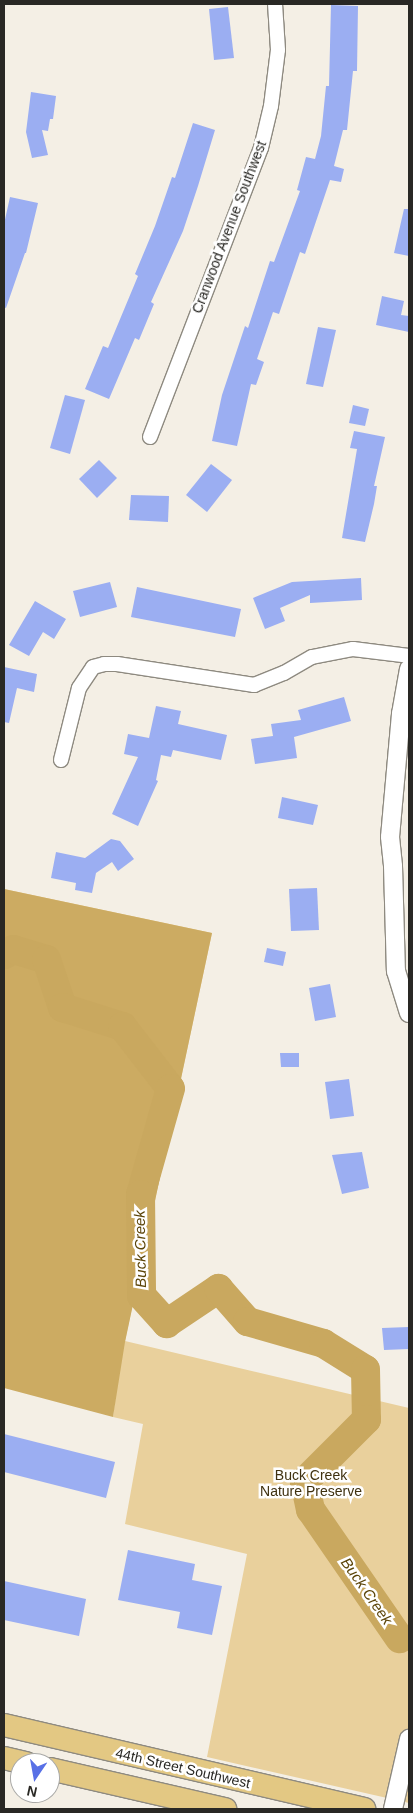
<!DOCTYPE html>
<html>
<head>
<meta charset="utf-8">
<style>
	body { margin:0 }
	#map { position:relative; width:413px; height:1813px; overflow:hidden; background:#f4efe5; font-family:Arial,sans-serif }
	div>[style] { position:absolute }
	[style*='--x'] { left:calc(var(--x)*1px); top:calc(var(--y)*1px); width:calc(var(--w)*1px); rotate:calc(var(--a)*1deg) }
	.green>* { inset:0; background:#e9d09c }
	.forest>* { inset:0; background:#ccab62 }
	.river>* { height:29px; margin:-14.5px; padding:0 14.5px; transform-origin:14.5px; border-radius:14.5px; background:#c9a85f }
	.building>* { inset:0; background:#9baef2 }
	.roads { filter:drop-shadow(1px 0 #8e8a80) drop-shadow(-1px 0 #8e8a80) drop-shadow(0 1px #8e8a80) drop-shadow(0 -1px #8e8a80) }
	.minor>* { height:14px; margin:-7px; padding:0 7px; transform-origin:7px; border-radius:7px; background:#fff }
	.tertiary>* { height:18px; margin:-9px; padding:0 9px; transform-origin:9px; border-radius:9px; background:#fff }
	.primary>* { height:22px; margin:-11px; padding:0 11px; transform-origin:11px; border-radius:11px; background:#e3c883 }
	span { translate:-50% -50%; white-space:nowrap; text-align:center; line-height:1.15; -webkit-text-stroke:5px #fff; paint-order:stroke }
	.street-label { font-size:14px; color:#292824 }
	.park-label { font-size:14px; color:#3f3110 }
	.water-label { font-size:15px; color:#5b4408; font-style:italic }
	.frame { position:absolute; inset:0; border:5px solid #292824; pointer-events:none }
	.north { position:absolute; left:10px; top:1753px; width:50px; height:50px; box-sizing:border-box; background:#fff; border:1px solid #a9a9a7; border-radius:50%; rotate:192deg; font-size:14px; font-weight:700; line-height:20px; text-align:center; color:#292824 }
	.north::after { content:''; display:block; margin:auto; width:18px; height:22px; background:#5870e6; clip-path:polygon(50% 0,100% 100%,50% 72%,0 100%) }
</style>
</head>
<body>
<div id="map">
	<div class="green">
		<i style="clip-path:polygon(4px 889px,212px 933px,125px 1341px,409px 1408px,409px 1803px,207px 1757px,247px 1554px,125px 1524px,143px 1424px,113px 1417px,116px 1393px)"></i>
	</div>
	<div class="forest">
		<i style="clip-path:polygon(4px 889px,212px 933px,125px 1342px,113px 1417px,4px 1388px)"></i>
	</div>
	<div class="river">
		<i style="--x:4;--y:954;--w:10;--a:-29"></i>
		<i style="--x:13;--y:949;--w:34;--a:17"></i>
		<i style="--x:46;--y:959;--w:51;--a:71.6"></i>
		<i style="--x:62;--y:1007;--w:63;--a:17.6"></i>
		<i style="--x:122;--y:1026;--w:78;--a:52.3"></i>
		<i style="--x:170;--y:1088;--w:110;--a:105.8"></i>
		<i style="--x:140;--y:1194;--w:101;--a:89.4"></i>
		<i style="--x:141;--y:1295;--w:38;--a:48"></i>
		<i style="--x:166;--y:1323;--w:63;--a:-33.9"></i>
		<i style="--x:218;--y:1288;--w:44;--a:48.7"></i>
		<i style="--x:247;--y:1321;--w:79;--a:16.1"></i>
		<i style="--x:323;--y:1343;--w:49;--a:31.8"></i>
		<i style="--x:365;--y:1369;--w:50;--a:88.9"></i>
		<i style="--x:366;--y:1419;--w:88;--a:135"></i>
		<i style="--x:304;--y:1481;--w:29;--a:78"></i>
		<i style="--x:310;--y:1509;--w:157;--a:55.4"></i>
	</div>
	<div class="building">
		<i style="clip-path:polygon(331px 5px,358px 6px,357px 71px,353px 71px,347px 130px,343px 130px,334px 166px,344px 169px,341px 182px,330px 180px,305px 254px,300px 252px,279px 314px,273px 312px,257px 359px,264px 362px,256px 385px,251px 384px,237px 446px,212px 441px,222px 395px,245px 326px,248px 328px,270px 261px,274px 262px,300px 191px,297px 190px,306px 157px,315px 159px,321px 136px,326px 86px,329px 86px)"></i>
		<i style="clip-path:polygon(228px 7px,234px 58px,214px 60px,209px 9px)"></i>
		<i style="clip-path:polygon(31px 92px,56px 96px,53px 119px,50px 119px,48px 131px,42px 130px,48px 155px,32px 158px,26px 132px)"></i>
		<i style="clip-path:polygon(193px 123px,215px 130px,198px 186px,183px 231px,151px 302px,154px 304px,139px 340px,135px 338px,109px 399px,85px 389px,103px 346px,108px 348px,138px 276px,135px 274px,155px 226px,172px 177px,175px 178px)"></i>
		<i style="clip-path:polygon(10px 197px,38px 203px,26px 253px,25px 253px,6px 308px,4px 307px,4px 224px)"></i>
		<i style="clip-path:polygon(404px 209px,409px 209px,409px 256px,394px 253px)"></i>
		<i style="clip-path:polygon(382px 296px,404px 301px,401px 315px,409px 316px,409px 332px,376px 325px)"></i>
		<i style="clip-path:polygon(318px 327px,336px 330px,323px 387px,306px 384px)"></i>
		<i style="clip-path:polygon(65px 395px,85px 400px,70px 454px,50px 448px)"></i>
		<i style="clip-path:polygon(353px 405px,369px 409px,365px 426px,349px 423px)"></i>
		<i style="clip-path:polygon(354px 431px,385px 437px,374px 486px,377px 486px,374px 504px,365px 542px,342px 538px,357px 449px,350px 448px)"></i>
		<i style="clip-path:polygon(99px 460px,117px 478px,97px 498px,79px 479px)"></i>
		<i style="clip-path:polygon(211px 464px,232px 480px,207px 512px,186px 495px)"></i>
		<i style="clip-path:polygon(131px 495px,169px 496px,168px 522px,129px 520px)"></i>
		<i style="clip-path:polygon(361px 578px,362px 600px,310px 603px,310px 595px,280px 608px,285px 621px,265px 629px,253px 598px,292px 582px)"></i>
		<i style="clip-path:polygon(110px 582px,117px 607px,80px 617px,73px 591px)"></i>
		<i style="clip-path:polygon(137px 587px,241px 609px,235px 637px,131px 617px)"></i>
		<i style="clip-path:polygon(35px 601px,66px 619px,54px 639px,43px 632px,29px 656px,9px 645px)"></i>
		<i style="clip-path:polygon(4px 667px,37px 674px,34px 692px,17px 688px,9px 723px,4px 722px)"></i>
		<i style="clip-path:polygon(344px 697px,351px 721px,294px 737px,297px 758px,255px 764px,251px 739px,273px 736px,271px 724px,301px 720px,298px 710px)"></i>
		<i style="clip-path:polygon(156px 706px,181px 711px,178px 724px,227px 735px,221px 760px,173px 750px,171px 757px,161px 755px,156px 780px,158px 781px,138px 826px,112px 814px,138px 757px,124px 754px,128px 734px,149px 738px)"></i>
		<i style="clip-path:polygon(282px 797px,318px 805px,313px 825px,278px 818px)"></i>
		<i style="clip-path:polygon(111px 839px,120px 841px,134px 859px,118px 871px,112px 862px,96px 873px,92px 893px,75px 890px,76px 883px,51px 878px,56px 852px,85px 858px)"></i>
		<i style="clip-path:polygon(317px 888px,319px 930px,291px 931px,289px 889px)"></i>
		<i style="clip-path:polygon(267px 948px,286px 952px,283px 966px,264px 962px)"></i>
		<i style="clip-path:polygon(330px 984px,336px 1017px,315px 1021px,309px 988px)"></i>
		<i style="clip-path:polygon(280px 1053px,299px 1053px,299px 1067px,281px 1067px)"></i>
		<i style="clip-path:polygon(349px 1079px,354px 1116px,330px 1119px,325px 1082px)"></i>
		<i style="clip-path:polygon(362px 1152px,369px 1188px,342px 1194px,332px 1155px)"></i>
		<i style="clip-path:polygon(409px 1327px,409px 1349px,384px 1350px,382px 1328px)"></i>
		<i style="clip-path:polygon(4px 1434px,115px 1462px,106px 1498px,4px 1472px)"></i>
		<i style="clip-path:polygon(128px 1550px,195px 1564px,192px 1580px,222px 1586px,212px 1635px,177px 1628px,180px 1612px,118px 1600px)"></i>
		<i style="clip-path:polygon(4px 1581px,86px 1599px,79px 1636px,4px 1620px)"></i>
	</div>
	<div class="roads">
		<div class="minor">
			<i style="--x:150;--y:437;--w:310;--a:-69"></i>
			<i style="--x:261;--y:148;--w:43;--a:-76.6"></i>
			<i style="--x:271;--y:106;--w:56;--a:-82.9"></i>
			<i style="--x:278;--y:50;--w:46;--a:-93.7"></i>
			<i style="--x:61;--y:760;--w:74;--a:-76"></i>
			<i style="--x:79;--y:688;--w:25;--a:-56"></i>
			<i style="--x:93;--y:667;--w:11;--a:-15"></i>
			<i style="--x:104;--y:664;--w:13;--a:0"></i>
			<i style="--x:117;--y:664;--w:139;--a:8.7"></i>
			<i style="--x:254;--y:685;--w:32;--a:-22"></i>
			<i style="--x:284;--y:673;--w:32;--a:-30"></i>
			<i style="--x:312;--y:657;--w:42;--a:-11"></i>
			<i style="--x:353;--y:649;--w:56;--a:7.1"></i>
		</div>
		<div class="tertiary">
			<i style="--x:409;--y:669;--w:46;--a:100.1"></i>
			<i style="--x:401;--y:714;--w:123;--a:95.1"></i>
			<i style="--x:390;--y:837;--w:29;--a:84"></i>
			<i style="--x:393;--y:866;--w:105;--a:88.4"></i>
			<i style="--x:396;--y:971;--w:44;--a:72.8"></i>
			<i style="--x:393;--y:1809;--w:72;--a:-77.1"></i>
		</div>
		<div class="primary">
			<i style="--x:4;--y:1725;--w:370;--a:13.1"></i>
			<i style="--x:4;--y:1758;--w:23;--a:13"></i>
			<i style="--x:50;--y:1769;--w:180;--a:12.9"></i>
		</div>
	</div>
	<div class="street-label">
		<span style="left:229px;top:227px;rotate:-69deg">Cranwood Avenue Southwest</span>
		<span style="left:183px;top:1768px;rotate:13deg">44th Street Southwest</span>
	</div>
	<div class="park-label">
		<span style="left:311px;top:1483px">Buck Creek<br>Nature Preserve</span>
	</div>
	<div class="water-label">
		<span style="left:140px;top:1249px;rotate:-91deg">Buck Creek</span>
		<span style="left:367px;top:1591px;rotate:55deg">Buck Creek</span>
	</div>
	<div class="frame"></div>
	<div class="north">N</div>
</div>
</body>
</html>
